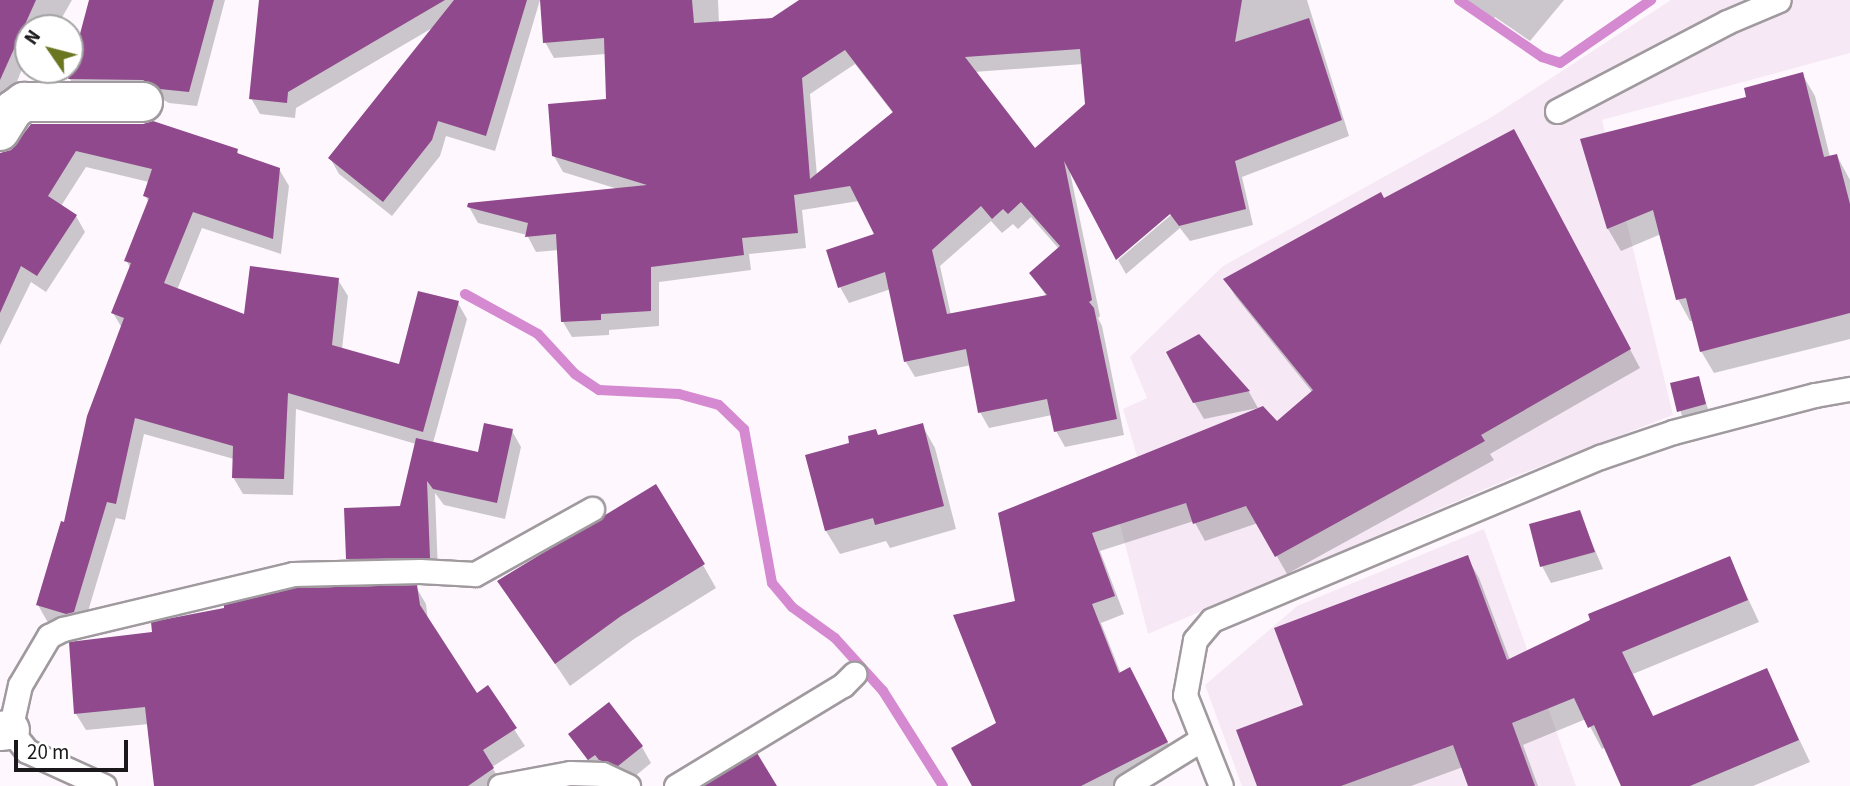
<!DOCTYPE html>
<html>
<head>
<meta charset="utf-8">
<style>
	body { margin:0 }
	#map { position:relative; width:1850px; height:786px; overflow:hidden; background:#fef8fe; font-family:"Source Sans 3",sans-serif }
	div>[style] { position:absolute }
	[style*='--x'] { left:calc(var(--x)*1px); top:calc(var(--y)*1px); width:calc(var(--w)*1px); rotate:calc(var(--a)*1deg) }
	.built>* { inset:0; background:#f6e9f5 }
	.shadow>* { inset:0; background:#0003 }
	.stream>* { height:10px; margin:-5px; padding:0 5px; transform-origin:5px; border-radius:5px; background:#d489d0 }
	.building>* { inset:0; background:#8f498c }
	.roads { filter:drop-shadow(2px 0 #a09a9f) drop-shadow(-2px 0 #a09a9f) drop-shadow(0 2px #a09a9f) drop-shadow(0 -2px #a09a9f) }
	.lane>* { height:23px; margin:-11.5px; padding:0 11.5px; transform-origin:11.5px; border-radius:11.5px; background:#fff }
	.street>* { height:38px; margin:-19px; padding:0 19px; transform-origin:19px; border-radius:19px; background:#fff }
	span { translate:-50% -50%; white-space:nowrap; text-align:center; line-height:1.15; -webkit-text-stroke:7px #fff; paint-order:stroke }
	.north { position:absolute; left:14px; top:14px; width:70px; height:70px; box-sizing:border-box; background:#fff; border:2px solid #a3a3a3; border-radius:50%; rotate:305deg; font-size:19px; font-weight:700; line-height:28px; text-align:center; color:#1a181a }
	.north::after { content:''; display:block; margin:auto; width:24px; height:32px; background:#6b7621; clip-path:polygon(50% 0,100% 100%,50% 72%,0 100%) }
	.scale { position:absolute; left:14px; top:740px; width:114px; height:32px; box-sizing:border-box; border:4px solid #1a181a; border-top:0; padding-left:9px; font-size:21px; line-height:24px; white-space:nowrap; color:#1a181a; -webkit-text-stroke:5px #fff; paint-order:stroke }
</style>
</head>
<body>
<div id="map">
	<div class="built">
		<i style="clip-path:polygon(1671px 0,1850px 0,1850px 53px,1602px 120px,1673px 415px,1513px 477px,1148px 634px,1120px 524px,1154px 513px,1123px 409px,1147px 398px,1130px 357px,1223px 266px,1490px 118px)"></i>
		<i style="clip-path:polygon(1484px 529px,1576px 786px,1242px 786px,1205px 685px,1297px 606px)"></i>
	</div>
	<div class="shadow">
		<i style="clip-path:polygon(0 0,72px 0,56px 28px,28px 28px,28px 55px,0 122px)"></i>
		<i style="clip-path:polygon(91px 0,225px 0,197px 106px,169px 103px,153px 94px,78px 93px,70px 79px)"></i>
		<i style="clip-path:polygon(261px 0,540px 0,495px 151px,446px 136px,440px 156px,392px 216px,339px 174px,330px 158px,434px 27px,296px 108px,295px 118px,260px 114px,251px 98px)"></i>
		<i style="clip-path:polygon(evenodd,542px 0,718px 0,719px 23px,773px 20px,802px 0,1307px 0,1349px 136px,1242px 177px,1253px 225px,1190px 241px,1180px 228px,1126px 274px,1118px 260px,1178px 209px,1070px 172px,1100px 316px,1098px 318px,1102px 326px,1124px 435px,1065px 447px,1056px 431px,1052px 415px,989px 428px,980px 412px,971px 365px,915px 377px,906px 362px,891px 289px,849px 303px,840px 287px,877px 235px,859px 201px,802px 210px,806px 248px,749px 254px,751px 270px,659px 282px,659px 326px,609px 330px,609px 335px,572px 337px,563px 322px,559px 250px,536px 252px,527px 235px,478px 223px,469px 207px,621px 190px,563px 172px,554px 156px,608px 100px,606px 54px,554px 58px,545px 42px,542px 0,855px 64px,893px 113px,817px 176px,810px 94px,855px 64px,542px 0,1083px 64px,1087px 105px,1034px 150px,974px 72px,1083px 64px,542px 0,1031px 217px,1059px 249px,1031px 274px,1047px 297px,951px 315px,940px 266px,991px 221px,1002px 233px,1013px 224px,1018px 229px,1031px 217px)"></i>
		<i style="clip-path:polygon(1459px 0,1564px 0,1530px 41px,1495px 17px,1491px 23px)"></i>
		<i style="clip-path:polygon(1802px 74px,1815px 96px,1830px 157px,1837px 156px,1850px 180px,1850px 339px,1714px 373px,1701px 351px,1694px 321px,1690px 321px,1678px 299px,1661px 234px,1621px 251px,1608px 229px,1583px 140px,1748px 98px)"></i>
		<i style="clip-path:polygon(32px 126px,237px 151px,240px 156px,279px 169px,289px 186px,281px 254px,202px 228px,177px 290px,245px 317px,338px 280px,348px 296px,342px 349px,400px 366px,458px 303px,467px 319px,433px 443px,479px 454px,512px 431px,521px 447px,505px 519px,444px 505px,435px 493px,438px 573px,357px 575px,348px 558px,402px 508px,416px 444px,296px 409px,293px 495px,243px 494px,233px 477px,234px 459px,144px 434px,125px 520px,116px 518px,83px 628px,76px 630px,47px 621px,38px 605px,66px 524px,122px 328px,113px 313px,131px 269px,126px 260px,149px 203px,145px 195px,149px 182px,86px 167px,61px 206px,76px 216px,85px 232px,46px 292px,31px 282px,0 345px,0 155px,12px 151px)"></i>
		<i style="clip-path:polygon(1523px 149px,1640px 368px,1490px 454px,1494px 460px,1287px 574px,1258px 523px,1205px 541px,1194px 521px,1100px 551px,1124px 614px,1101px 623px,1121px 674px,1139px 688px,1177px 760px,1127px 786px,974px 786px,998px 724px,1017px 602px,1000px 514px,1277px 424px,1313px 393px,1236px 297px,1225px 280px,1384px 200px)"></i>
		<i style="clip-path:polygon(1199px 336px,1249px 392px,1258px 408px,1204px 419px,1194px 402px)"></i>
		<i style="clip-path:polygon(1698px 378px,1709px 412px,1683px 419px,1672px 385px)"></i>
		<i style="clip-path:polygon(922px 425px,935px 448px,956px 529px,890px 548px,886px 541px,840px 554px,826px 531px,807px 456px)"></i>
		<i style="clip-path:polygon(1579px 512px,1603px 569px,1551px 583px,1542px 566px,1531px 525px)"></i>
		<i style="clip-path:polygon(1467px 557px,1479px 578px,1510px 660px,1729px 558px,1759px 622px,1633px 674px,1654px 718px,1766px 670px,1810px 762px,1753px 786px,1623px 786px,1606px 747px,1602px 749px,1586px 719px,1523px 745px,1538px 786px,1469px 786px,1463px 767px,1411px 786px,1259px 786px,1305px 706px)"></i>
		<i style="clip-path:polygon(703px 565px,716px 588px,634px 639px,570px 686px,500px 582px)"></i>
		<i style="clip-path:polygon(416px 587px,426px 604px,428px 621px,476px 695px,487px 688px,525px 746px,492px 767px,503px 786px,156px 786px,149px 724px,86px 730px,76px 714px,154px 633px)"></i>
		<i style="clip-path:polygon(570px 735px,642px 747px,651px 763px,628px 782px,598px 775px)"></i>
	</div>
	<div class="stream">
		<i style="--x:1459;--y:0;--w:101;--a:34.5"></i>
		<i style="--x:1542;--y:57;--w:19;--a:18"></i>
		<i style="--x:1560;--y:63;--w:111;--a:-34.7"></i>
		<i style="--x:465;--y:294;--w:83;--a:28.7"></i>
		<i style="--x:538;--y:334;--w:54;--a:47.2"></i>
		<i style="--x:575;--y:374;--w:29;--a:34"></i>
		<i style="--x:599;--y:390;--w:80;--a:2.9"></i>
		<i style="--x:679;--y:394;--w:41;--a:15.4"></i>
		<i style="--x:719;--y:405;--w:35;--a:44"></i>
		<i style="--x:744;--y:429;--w:157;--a:79.7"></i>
		<i style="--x:772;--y:583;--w:31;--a:50"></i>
		<i style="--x:792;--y:607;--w:53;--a:35.8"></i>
		<i style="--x:835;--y:638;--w:72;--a:47.8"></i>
		<i style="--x:883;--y:691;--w:112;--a:57.7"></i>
	</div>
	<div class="building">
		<i style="clip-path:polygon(0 0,36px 0,0 80px)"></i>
		<i style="clip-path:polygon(89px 0,214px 0,189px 92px,160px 89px,143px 80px,68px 79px)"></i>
		<i style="clip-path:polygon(259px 0,445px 0,288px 92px,287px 103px,249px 99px)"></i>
		<i style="clip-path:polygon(454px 0,527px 0,486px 136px,438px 121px,432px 140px,383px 202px,328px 158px)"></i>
		<i style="clip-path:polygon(evenodd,540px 0,692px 0,694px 23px,772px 18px,799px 0,1242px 0,1235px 42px,1309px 18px,1342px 120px,1235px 161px,1246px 209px,1179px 226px,1170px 214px,1116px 260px,1064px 161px,1092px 300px,1089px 302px,1094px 308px,1117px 419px,1054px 432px,1047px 399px,978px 413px,966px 349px,904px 362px,885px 272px,838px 288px,826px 250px,874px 234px,850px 186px,794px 195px,798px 233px,742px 238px,744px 255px,651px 267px,651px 311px,601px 314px,601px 320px,561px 322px,556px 234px,525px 237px,528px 223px,467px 207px,468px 203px,647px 185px,552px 156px,548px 104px,606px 99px,604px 38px,543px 43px,540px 0,1080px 49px,1085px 104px,1035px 148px,965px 57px,1080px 49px,540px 0,845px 50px,893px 112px,810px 179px,802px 78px,845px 50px,540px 0,1021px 202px,1060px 246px,1029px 273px,1047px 295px,947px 314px,932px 250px,981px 206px,992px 219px,1003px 209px,1008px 214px,1021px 202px)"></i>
		<i style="clip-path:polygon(1803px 72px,1824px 157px,1837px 154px,1850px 204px,1850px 313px,1700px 352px,1686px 298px,1676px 300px,1653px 210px,1607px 229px,1580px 139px,1746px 97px,1744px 88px)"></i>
		<i style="clip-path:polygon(153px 121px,238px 149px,237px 153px,280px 168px,273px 239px,193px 212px,164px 283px,244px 314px,250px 266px,339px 278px,332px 345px,399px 364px,418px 291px,459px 301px,423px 432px,288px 393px,284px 479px,232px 478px,233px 446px,135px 418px,116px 504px,107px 502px,74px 612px,66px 614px,36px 605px,61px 521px,64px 522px,87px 416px,124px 318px,111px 313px,131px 263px,124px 261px,149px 198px,143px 196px,152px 169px,76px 151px,48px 196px,77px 215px,37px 276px,21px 266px,0 313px,0 153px,11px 150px,31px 124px,143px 124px)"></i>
		<i style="clip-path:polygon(1514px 129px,1631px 349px,1481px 435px,1485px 441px,1275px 557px,1246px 506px,1193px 524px,1186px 503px,1092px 533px,1115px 596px,1092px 604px,1119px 673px,1130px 667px,1168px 742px,1081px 786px,972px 786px,951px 748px,996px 723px,953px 615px,1015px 601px,998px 513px,1263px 406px,1277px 421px,1313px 390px,1223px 279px,1381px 192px,1384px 198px)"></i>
		<i style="clip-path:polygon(1199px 334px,1250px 391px,1193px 403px,1166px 352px)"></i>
		<i style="clip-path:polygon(1699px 376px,1706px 404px,1677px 412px,1670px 383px)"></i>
		<i style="clip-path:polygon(484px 423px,513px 429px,497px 503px,433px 489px,427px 481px,430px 558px,346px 559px,344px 508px,400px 506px,416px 438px,478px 452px)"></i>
		<i style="clip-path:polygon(923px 423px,944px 506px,875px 525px,873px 518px,825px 531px,805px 455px,849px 443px,848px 436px,876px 429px,878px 435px)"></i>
		<i style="clip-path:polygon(656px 484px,705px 564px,621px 616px,555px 664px,497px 581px)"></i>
		<i style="clip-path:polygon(1580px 510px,1595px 552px,1540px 567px,1529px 524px)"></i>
		<i style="clip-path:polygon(1468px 555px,1507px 660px,1590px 620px,1588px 614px,1730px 556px,1748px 600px,1622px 652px,1653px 716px,1767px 668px,1799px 740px,1690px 786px,1621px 786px,1594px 725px,1588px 728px,1574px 698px,1512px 723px,1535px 786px,1468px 786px,1453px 745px,1341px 786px,1257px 786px,1236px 730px,1303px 705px,1274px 628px)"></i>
		<i style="clip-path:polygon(417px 585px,420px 605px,477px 693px,488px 685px,517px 728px,483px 750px,494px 768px,468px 786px,154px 786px,145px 707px,74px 714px,69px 642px,152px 632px,151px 622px,224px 608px,224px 605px,295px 588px)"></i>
		<i style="clip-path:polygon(609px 702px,643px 746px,618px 766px,599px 760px,595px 755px,588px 760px,568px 734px)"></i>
		<i style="clip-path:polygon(757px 753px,777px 786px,703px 786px)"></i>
	</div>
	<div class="roads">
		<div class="lane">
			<i style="--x:1557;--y:111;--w:192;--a:-27.6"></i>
			<i style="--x:1727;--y:22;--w:56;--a:-22.9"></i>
			<i style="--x:104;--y:786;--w:85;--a:-155.6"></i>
			<i style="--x:27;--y:751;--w:27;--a:-129"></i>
			<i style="--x:10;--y:730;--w:46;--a:-77.5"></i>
			<i style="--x:20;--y:685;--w:57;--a:-59.4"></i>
			<i style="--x:49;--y:636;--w:16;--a:-27"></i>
			<i style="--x:63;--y:629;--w:236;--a:-13.4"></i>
			<i style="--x:293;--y:574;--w:127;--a:-1.4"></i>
			<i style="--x:420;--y:571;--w:55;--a:3.1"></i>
			<i style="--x:475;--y:574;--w:134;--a:-29.1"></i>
			<i style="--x:500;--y:786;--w:71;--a:-10.5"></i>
			<i style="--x:570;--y:773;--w:32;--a:2"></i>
			<i style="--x:602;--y:774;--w:29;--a:25"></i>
			<i style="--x:676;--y:786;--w:195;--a:-31.2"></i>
			<i style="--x:843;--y:685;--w:16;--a:-45"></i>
			<i style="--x:1126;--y:786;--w:89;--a:-31.7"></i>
			<i style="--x:1221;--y:786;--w:98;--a:-111.6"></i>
			<i style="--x:1185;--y:695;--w:56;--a:-79.7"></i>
			<i style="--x:1195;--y:640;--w:26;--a:-50"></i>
			<i style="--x:1212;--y:620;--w:421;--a:-22.8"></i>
			<i style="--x:1600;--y:457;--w:77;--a:-18.9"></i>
			<i style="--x:1673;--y:432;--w:147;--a:-14.6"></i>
			<i style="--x:1815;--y:395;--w:36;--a:-10"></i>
		</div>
		<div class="street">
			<i style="--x:0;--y:131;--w:25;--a:-58"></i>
			<i style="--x:13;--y:110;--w:14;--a:-36"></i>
			<i style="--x:24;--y:102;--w:119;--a:0"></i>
			<i style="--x:0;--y:731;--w:10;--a:-6"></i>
		</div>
	</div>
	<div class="north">N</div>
	<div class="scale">20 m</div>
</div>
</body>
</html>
